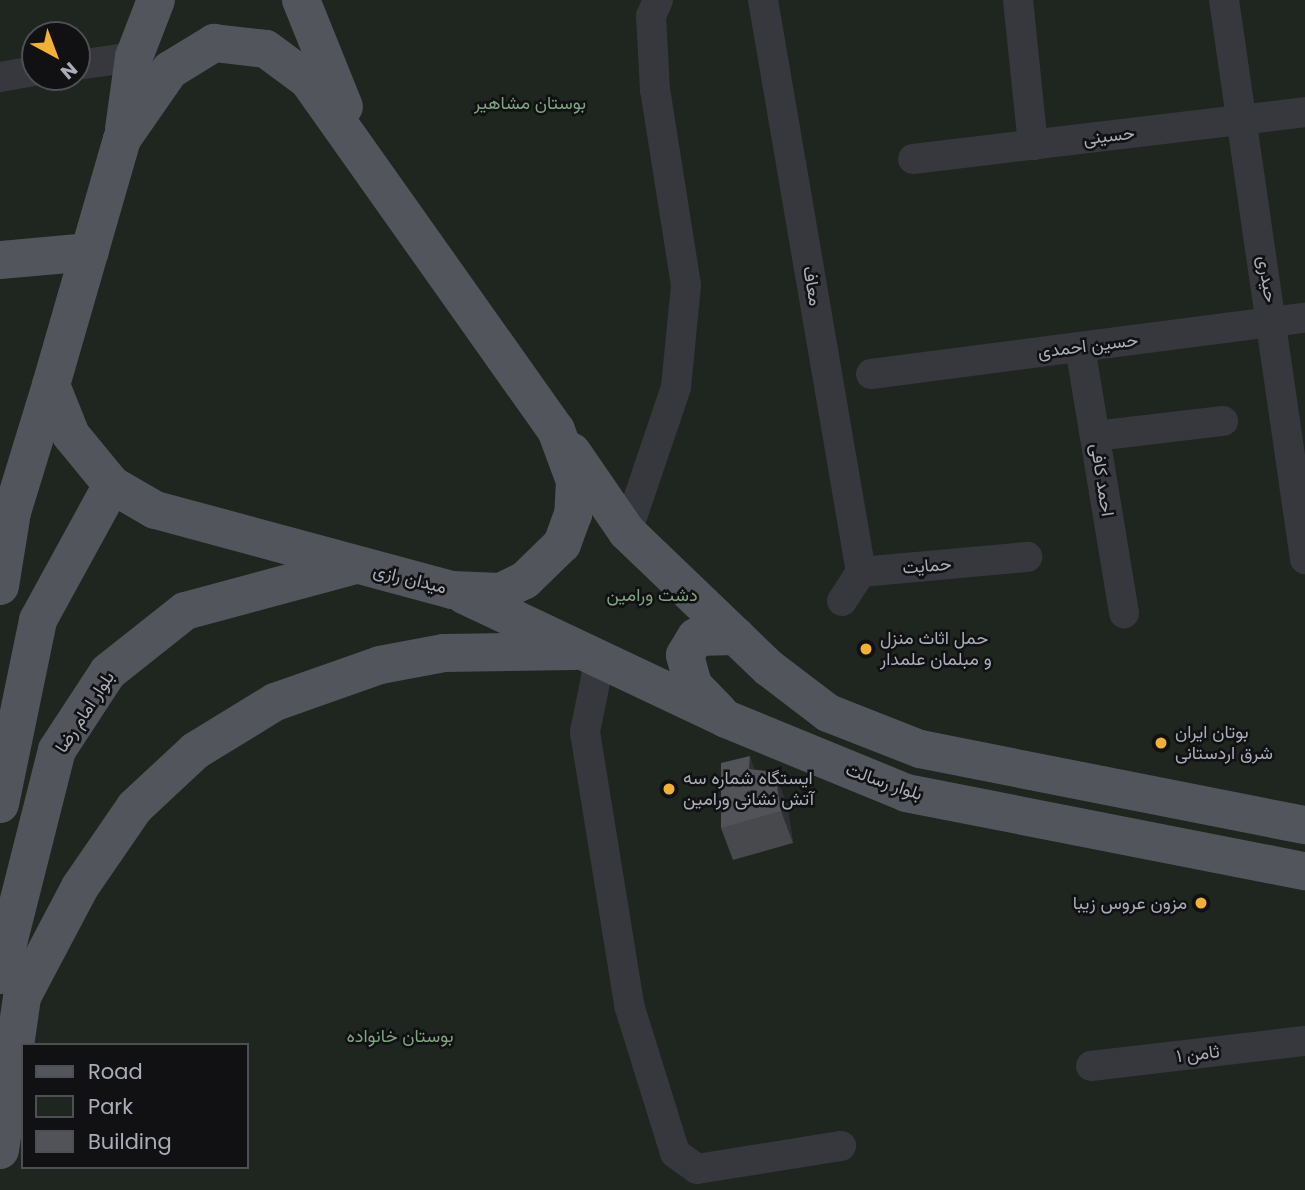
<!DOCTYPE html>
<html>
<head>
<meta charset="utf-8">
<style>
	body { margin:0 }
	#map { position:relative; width:1305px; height:1190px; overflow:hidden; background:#161618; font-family:Poppins,Vazirmatn,sans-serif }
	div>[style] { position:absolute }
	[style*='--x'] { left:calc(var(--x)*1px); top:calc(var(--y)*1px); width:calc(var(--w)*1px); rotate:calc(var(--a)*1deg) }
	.green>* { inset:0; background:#1e261f }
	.minor>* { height:30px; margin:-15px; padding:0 15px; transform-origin:15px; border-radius:15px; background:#37383d }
	.major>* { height:38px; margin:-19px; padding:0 19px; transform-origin:19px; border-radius:19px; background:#53555c }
	.wall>* { inset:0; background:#47494d }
	.shaded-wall>* { inset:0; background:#2f3033 }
	.building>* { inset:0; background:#525359 }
	.dots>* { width:19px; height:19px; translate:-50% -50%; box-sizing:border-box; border:4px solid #111113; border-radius:50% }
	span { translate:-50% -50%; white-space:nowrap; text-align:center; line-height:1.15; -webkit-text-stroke:5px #111113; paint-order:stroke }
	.park-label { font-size:18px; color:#7fa381 }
	.street-label { font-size:18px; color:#a8adb8 }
	.poi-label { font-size:18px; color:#a8adb8 }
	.left { translate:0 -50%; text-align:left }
	.right { translate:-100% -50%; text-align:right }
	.legend { position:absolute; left:21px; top:1043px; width:228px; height:126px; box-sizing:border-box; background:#111113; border:2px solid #4d4f55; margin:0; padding:9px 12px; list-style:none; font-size:21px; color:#a8adb8 }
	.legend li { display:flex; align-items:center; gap:14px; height:35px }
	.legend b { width:35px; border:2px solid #4d4f55 }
	.north { position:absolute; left:21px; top:21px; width:70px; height:70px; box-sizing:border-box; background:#111113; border:2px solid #4d4f55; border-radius:50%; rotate:139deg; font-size:19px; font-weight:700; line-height:28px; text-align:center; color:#a8adb8 }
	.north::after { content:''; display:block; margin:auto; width:24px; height:32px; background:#f2b134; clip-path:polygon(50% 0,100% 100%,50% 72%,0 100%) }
</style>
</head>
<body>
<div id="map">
	<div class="green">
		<i style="clip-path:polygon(evenodd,0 0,1305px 0,1305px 1190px,0 1190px,0 0,35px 35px,77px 35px,77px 77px,35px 77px,35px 35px,0 0,23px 1045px,247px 1045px,247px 1167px,23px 1167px,23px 1045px)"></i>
	</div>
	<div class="minor">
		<i style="--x:763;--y:0;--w:580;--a:80.28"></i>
		<i style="--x:1018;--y:0;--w:146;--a:84.1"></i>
		<i style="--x:1224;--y:0;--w:565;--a:81.76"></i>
		<i style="--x:77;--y:65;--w:58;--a:-8"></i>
		<i style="--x:0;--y:77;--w:36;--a:-10"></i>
		<i style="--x:913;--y:159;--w:395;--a:-6.8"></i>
		<i style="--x:1080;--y:347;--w:270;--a:80.6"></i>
		<i style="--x:871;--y:374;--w:438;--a:-7.4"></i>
		<i style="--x:1095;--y:436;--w:129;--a:-6.7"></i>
		<i style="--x:627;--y:532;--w:153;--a:-71.3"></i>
		<i style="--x:676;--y:387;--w:102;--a:-84.4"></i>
		<i style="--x:686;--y:285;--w:197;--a:-99"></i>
		<i style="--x:655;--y:90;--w:74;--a:-93.1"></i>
		<i style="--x:651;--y:16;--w:17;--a:-66"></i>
		<i style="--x:842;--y:601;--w:35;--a:-57"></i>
		<i style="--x:861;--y:572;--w:167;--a:-5.2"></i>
		<i style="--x:600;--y:658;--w:76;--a:101.5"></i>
		<i style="--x:585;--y:732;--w:277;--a:80.8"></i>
		<i style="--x:629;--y:1005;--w:155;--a:72.7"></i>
		<i style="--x:675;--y:1153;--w:27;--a:36"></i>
		<i style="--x:697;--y:1169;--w:146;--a:-9.1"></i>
		<i style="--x:1091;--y:1066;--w:215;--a:-6.7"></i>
	</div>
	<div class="major">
		<i style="--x:301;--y:0;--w:115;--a:68.1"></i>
		<i style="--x:214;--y:43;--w:52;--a:6.6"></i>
		<i style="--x:266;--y:49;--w:52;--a:36.4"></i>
		<i style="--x:308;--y:80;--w:429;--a:54.7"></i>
		<i style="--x:556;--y:430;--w:54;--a:69.6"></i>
		<i style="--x:575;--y:481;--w:33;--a:93"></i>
		<i style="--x:573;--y:514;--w:32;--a:110"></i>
		<i style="--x:562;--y:544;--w:52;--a:135.8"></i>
		<i style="--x:525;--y:580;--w:28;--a:154"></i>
		<i style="--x:500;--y:592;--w:48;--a:-177.6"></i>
		<i style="--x:452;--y:590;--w:308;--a:-164.9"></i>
		<i style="--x:155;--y:510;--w:50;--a:-149.8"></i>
		<i style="--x:112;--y:485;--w:65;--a:-129.4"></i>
		<i style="--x:71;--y:435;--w:54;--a:-111.8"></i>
		<i style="--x:51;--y:385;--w:256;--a:-73.9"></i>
		<i style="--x:122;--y:139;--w:84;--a:-55.2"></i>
		<i style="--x:170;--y:70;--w:52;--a:-31.5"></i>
		<i style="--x:124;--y:129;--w:73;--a:-82.1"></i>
		<i style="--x:134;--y:57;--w:61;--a:-68.9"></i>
		<i style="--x:0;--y:260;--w:90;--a:-5.1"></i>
		<i style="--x:572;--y:452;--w:97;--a:55.5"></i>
		<i style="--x:627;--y:532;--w:197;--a:43.8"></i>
		<i style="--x:769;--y:668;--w:74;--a:37.3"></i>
		<i style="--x:828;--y:713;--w:99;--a:21.4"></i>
		<i style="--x:920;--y:749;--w:392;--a:11.2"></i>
		<i style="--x:0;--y:586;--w:75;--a:-80.8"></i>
		<i style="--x:12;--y:512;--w:133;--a:-72.9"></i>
		<i style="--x:464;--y:595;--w:290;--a:25.3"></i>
		<i style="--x:726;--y:719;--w:195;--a:22.3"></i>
		<i style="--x:906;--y:793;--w:407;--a:11.1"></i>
		<i style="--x:719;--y:712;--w:37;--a:-134"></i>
		<i style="--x:693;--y:685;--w:31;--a:-105"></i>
		<i style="--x:685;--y:655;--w:21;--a:-59"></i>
		<i style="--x:696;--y:637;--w:40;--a:-1.4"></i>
		<i style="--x:0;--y:804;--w:188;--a:-78.3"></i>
		<i style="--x:38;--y:620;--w:154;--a:-61.3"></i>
		<i style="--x:0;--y:975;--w:232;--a:-75.8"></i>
		<i style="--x:57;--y:750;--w:93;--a:-56.8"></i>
		<i style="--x:108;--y:672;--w:98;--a:-38.4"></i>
		<i style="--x:185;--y:611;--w:176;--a:-15.1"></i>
		<i style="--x:0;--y:1150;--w:155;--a:-81.8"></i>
		<i style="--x:22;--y:997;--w:124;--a:-62.2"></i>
		<i style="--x:80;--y:887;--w:97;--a:-55.5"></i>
		<i style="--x:135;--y:807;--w:82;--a:-43"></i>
		<i style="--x:195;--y:751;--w:94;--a:-31.5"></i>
		<i style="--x:275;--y:702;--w:111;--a:-19.4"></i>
		<i style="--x:380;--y:665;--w:65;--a:-10.6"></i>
		<i style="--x:444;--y:653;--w:130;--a:-0.9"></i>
	</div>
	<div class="wall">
		<i style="clip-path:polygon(755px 770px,787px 805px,793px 843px,733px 860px,721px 828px)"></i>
	</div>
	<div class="shaded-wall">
		<i style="clip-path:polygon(750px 756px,761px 788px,749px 769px)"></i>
		<i style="clip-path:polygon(775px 772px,787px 805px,793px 843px,781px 811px)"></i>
	</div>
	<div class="building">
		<i style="clip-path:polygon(750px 756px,749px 769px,775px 772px,781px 811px,721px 828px,721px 763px)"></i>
	</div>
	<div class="dots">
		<i style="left:866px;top:649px;background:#f2b134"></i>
		<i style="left:1161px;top:743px;background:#f2b134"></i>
		<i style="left:669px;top:789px;background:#f2b134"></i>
		<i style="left:1201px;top:903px;background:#f2b134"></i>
	</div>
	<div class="park-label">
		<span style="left:530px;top:103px">بوستان مشاهیر</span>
		<span style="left:652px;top:595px">دشت ورامین</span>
		<span style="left:400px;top:1036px">بوستان خانواده</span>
	</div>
	<div class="street-label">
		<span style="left:1109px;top:136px;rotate:-7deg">حسینی</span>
		<span style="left:1267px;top:279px;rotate:81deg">حیدری</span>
		<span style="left:812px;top:286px;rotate:80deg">معاف</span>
		<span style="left:1088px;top:346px;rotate:-7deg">حسین احمدی</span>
		<span style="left:1102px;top:480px;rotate:81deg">احمد کافی</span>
		<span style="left:927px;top:566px;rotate:-5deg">حمایت</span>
		<span style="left:410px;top:579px;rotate:14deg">میدان رازی</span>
		<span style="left:85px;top:712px;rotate:-57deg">بلوار امام رضا</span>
		<span style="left:884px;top:782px;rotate:19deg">بلوار رسالت</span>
		<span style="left:1198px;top:1054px;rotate:-7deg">ثامن ۱</span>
	</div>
	<div class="poi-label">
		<span class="left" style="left:880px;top:649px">حمل اثاث منزل<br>و مبلمان علمدار</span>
		<span class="left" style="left:1175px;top:743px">بوتان ایران<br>شرق اردستانی</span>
		<span class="left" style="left:683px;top:789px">ایستگاه شماره سه<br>آتش نشانی ورامین</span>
		<span class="right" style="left:1187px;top:903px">مزون عروس زیبا</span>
	</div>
	<ul class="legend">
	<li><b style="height:9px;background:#53555c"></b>Road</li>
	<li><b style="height:19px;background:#1e261f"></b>Park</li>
	<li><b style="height:19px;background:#525359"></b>Building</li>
	</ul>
	<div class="north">N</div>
</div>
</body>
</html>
